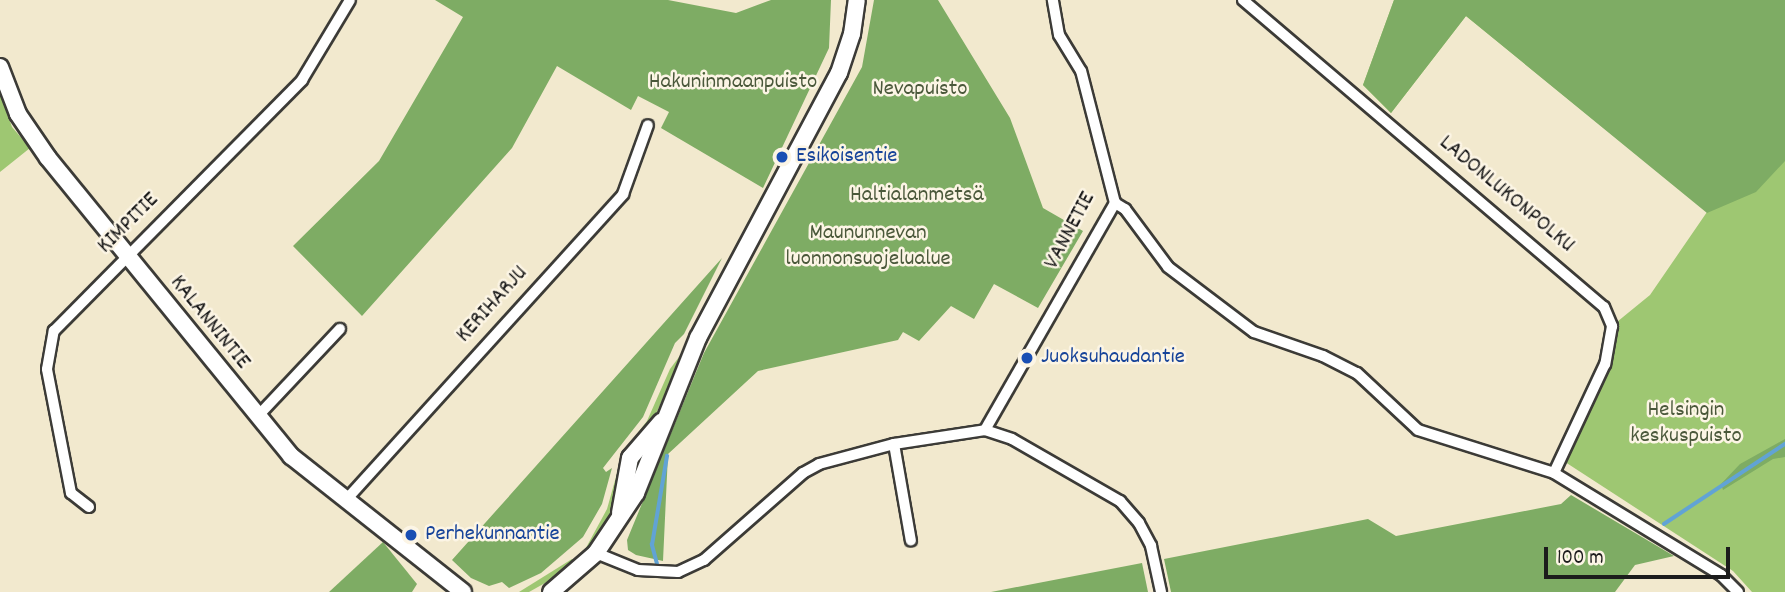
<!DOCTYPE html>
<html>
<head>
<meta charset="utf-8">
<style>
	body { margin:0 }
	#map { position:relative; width:1785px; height:592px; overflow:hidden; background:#f2e9ce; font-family:Dekko,sans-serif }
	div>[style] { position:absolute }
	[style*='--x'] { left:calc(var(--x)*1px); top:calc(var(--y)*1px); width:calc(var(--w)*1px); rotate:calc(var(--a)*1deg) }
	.green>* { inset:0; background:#9ec772 }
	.forest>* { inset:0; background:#7eac64 }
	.stream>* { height:3.5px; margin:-1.75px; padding:0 1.75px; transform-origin:1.75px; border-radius:1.75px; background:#61a3d5 }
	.roads { filter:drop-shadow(2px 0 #3c3b37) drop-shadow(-2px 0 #3c3b37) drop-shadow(0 2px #3c3b37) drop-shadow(0 -2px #3c3b37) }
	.street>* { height:10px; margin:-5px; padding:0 5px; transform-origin:5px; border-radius:5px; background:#fff }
	.secondary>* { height:16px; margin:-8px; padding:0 8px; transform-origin:8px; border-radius:8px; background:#fff }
	.dots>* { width:19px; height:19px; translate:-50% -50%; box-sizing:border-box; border:4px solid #fcf5e5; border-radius:50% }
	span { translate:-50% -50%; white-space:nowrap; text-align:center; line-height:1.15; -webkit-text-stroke:5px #fcf5e5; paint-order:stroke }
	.park-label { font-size:23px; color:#4a583a }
	.transit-label { font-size:23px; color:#164399 }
	.left { translate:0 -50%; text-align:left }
	.street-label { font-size:23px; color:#1c1c1c }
	.scale { position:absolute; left:1544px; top:547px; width:186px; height:32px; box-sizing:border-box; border:4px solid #1c1c1c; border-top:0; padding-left:9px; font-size:21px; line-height:24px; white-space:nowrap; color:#1c1c1c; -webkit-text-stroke:5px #fcf5e5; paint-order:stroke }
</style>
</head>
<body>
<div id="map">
	<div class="green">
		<i style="clip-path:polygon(1394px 0,1785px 0,1785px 592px,1752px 592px,1733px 571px,1562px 460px,1582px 420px,1612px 326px,1650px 295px,1707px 212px,1466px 16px,1391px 113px,1363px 85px)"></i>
		<i style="clip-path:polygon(0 92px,12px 127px,30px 148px,0 172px)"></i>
		<i style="clip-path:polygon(685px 349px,608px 521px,581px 557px,607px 509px,623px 452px,647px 421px,670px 369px)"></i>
		<i style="clip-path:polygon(572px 559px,576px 562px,554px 578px,529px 592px,519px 592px)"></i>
	</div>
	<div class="forest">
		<i style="clip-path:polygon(435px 0,668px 0,736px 13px,771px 0,831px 0,829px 48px,763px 188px,661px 128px,669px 112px,638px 96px,631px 110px,557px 66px,512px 148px,362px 316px,293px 246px,379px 161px,463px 17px)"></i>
		<i style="clip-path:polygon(874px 0,938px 0,1010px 118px,1043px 208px,1083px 231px,1038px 308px,994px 284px,974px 319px,951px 306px,919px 341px,903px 332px,898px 340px,758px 371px,668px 454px,663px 561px,636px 555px,628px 550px,627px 540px,704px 353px,862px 67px)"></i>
		<i style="clip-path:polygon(1394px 0,1785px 0,1785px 161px,1756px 192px,1707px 213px,1466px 16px,1391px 113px,1363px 85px)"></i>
		<i style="clip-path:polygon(722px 258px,684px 334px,675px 343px,643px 417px,603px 468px,606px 472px,612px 468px,602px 504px,583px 537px,541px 573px,509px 588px,502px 582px,489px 586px,471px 578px,452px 560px)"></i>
		<i style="clip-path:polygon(1785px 439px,1785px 457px,1773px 459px,1723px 490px,1721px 484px,1740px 464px)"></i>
		<i style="clip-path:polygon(1571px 495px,1674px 556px,1635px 565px,1615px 592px,1171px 592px,1164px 559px,1368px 519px,1396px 536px,1561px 504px)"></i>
		<i style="clip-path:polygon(383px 542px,417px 584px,412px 592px,329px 592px)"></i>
		<i style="clip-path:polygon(1142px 563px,1148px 592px,991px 592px)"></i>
	</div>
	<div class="stream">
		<i style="--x:1664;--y:524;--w:145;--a:-33.5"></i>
		<i style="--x:657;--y:564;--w:20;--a:-105"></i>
		<i style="--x:652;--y:545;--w:90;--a:-80.4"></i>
	</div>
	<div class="roads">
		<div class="street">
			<i style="--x:1243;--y:0;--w:474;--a:40.4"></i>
			<i style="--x:1604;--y:307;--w:21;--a:67"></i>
			<i style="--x:1612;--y:326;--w:39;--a:100"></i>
			<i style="--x:1605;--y:364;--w:120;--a:115.1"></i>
			<i style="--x:1115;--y:203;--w:12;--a:31"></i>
			<i style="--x:1125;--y:209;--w:72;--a:53.4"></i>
			<i style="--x:1168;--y:267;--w:108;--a:37.1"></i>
			<i style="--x:1254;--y:332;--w:73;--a:19.2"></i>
			<i style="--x:1323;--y:356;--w:38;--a:27"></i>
			<i style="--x:1357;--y:373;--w:83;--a:43.1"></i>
			<i style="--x:1418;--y:430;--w:143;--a:17.5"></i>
			<i style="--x:1554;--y:473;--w:196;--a:31.4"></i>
			<i style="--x:1721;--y:575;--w:24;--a:45"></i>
			<i style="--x:257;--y:417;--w:121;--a:-46.7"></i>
			<i style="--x:985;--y:430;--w:262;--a:-60.2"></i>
			<i style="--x:1115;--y:203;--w:136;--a:-104.4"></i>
			<i style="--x:1081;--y:71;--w:42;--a:-121.4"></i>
			<i style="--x:1059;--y:35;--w:36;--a:-100"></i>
			<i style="--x:894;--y:444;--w:98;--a:80.1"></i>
			<i style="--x:346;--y:500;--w:413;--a:-47.8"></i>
			<i style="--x:623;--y:194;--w:73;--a:-70.1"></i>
			<i style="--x:89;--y:507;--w:23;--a:-142"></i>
			<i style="--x:71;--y:493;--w:126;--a:-101"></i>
			<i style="--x:47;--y:369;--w:39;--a:-80"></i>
			<i style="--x:54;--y:331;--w:353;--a:-45.3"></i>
			<i style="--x:302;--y:80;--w:93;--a:-59"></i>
			<i style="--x:596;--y:553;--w:45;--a:22"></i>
			<i style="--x:638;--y:570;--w:40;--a:2.9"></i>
			<i style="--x:678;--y:572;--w:29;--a:-25"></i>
			<i style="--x:704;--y:560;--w:132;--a:-41.3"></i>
			<i style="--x:803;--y:473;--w:18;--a:-29"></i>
			<i style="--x:819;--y:464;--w:78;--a:-14.9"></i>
			<i style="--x:894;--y:444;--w:92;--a:-8.7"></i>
			<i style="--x:985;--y:430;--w:28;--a:18"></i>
			<i style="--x:1012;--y:439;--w:125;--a:29.9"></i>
			<i style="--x:1120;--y:501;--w:29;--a:49"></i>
			<i style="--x:1139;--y:523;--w:26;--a:62"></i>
			<i style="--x:1151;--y:546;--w:47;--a:77.7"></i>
		</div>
		<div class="secondary">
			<i style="--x:0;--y:67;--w:50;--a:69"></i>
			<i style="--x:18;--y:114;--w:53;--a:55.7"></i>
			<i style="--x:48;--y:158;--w:385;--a:50.8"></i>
			<i style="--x:291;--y:456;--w:219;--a:38.3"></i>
			<i style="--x:620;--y:513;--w:56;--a:-79.7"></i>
			<i style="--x:630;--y:458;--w:48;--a:-49.3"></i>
			<i style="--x:551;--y:592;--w:60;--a:-40.9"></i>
			<i style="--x:596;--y:553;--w:72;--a:-56.3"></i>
			<i style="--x:636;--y:493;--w:167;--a:-68.2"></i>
			<i style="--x:698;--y:338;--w:300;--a:-62"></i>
			<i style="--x:839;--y:73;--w:41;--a:-71.6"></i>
			<i style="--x:852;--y:34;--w:34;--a:-82"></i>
		</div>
	</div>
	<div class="dots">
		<i style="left:782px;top:157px;background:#1a4fb4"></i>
		<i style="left:1027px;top:358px;background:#1a4fb4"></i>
		<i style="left:411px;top:535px;background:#1a4fb4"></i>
	</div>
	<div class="park-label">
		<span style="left:733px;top:83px">Hakuninmaanpuisto</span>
		<span style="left:920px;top:90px">Nevapuisto</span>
		<span style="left:917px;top:196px">Haltialanmetsä</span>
		<span style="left:868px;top:247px">Maununnevan<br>luonnonsuojelualue</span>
		<span style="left:1686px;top:424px">Helsingin<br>keskuspuisto</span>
	</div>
	<div class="transit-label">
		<span class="left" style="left:796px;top:157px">Esikoisentie</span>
		<span class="left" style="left:1041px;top:358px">Juoksuhaudantie</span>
		<span class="left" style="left:425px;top:535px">Perhekunnantie</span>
	</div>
	<div class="street-label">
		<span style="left:1506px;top:195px;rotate:40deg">LADONLUKONPOLKU</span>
		<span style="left:129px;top:224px;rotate:-45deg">KIMPITIE</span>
		<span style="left:1071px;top:231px;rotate:-62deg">VANNETIE</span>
		<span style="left:493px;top:305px;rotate:-48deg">KERIHARJU</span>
		<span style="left:209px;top:323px;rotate:51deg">KALANNINTIE</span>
	</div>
	<div class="scale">100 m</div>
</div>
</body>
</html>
